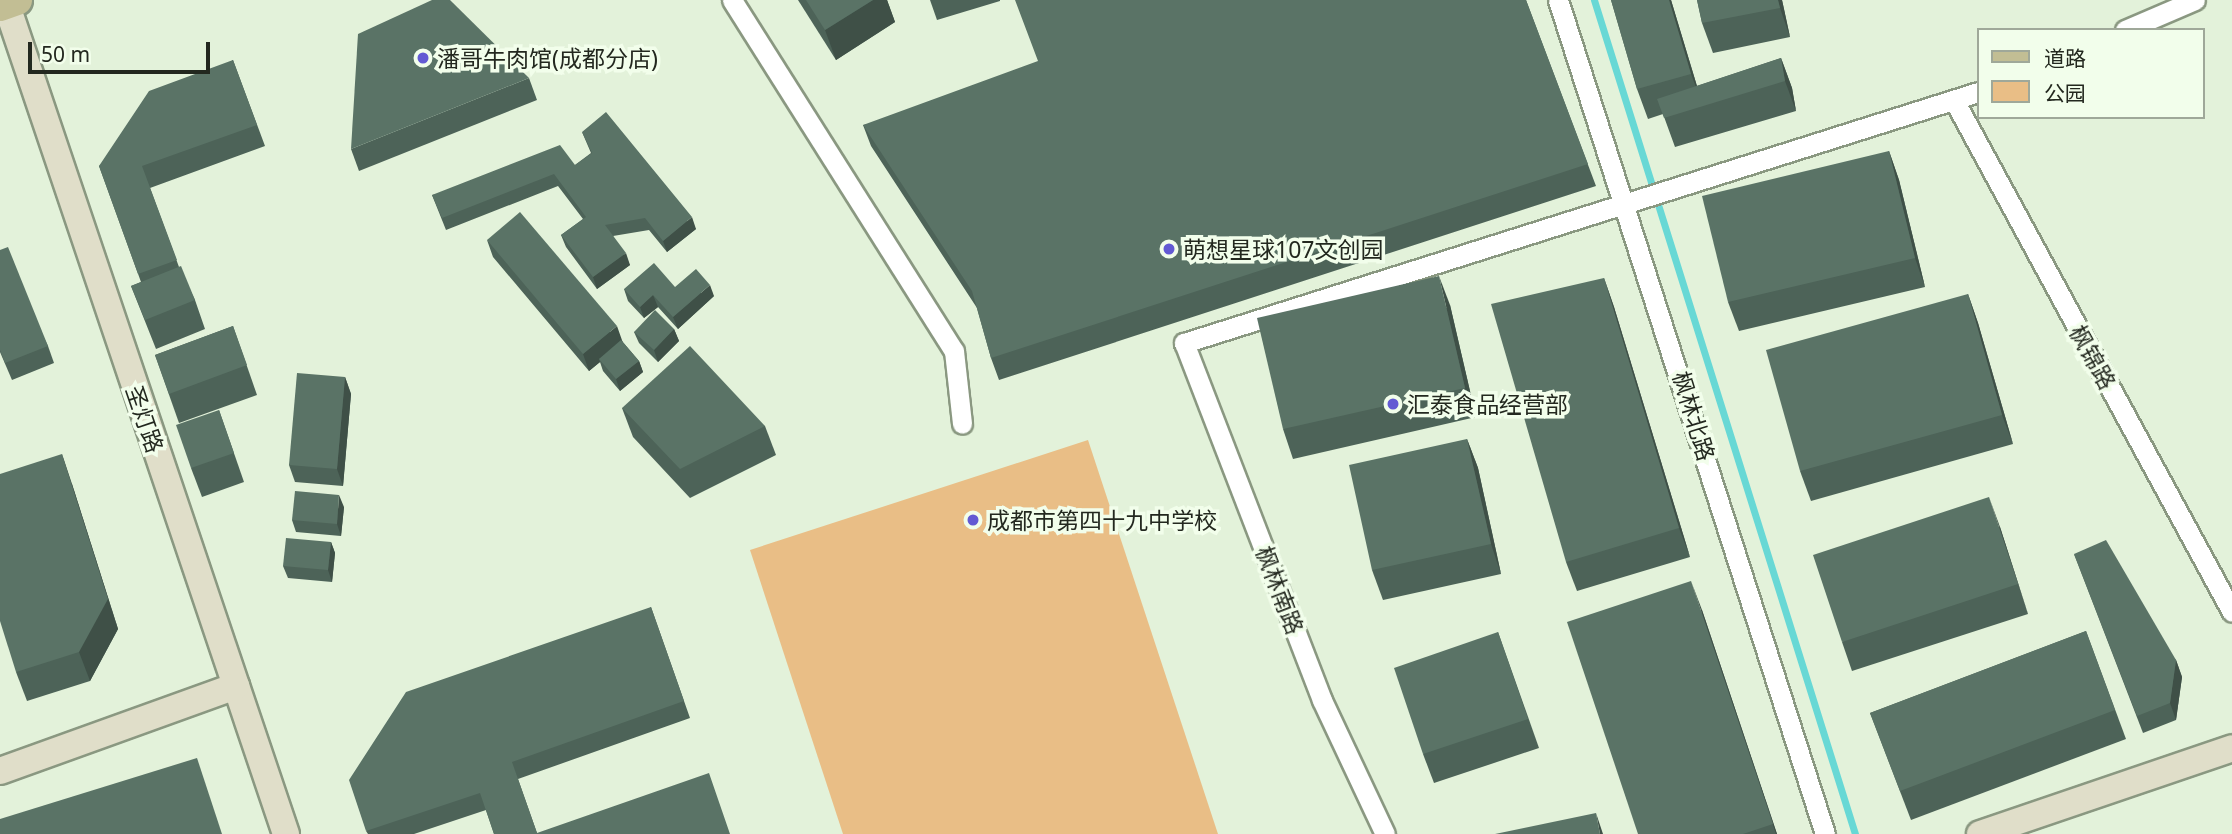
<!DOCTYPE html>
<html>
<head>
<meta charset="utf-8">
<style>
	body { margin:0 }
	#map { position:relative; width:2232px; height:834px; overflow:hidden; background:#e3f2da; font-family:"Noto Sans","Noto Sans SC",sans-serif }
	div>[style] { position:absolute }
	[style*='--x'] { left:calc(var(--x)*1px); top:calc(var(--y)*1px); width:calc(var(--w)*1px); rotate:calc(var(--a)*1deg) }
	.green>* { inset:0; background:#e9be86 }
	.stream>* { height:7px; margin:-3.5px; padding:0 3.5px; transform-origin:3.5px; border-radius:3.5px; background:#68d8d5 }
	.roads { filter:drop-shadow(2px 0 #8a9881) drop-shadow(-2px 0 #8a9881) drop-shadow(0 2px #8a9881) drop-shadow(0 -2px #8a9881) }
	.street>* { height:19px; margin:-9.5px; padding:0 9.5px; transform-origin:9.5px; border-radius:9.5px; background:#fff }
	.secondary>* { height:26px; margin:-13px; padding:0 13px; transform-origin:13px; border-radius:13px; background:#e0dec9 }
	.primary>* { height:30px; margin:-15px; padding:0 15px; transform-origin:15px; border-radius:15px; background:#c2be94 }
	.wall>* { inset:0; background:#4d6358 }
	.shaded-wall>* { inset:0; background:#3f5047 }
	.building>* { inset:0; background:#5a7366 }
	.dots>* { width:19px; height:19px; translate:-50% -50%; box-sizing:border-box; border:4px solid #f2feeb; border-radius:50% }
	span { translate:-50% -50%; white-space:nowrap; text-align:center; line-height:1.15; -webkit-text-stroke:7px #f2feeb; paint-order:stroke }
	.poi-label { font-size:23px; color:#23281f }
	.left { translate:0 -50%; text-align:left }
	.street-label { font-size:23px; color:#23281f }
	.legend { position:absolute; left:1977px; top:28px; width:228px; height:91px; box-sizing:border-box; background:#f2feeb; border:2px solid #9fa899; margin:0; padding:9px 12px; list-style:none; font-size:21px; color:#23281f }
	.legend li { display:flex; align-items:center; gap:14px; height:35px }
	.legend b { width:35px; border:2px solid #9fa899 }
	.scale { position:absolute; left:28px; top:42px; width:182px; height:32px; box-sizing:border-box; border:4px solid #23281f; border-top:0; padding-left:9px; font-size:21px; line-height:24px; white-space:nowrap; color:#23281f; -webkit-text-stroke:5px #f2feeb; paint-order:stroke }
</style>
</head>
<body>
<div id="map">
	<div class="green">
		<i style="clip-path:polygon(1088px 440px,1218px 834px,843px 834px,750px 550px)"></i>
	</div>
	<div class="stream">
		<i style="--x:1594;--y:0;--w:874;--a:72.62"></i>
	</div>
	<div class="roads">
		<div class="street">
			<i style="--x:732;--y:0;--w:415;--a:57.7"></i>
			<i style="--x:954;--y:351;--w:73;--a:83.7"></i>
			<i style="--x:1558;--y:0;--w:876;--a:72.25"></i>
			<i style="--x:2125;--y:30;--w:76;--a:-23.2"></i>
			<i style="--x:1955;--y:102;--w:580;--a:61.49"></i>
			<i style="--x:1385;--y:834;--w:148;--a:-115.2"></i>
			<i style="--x:1322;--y:700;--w:383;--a:-111.1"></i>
			<i style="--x:1184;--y:343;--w:833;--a:-17.54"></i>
		</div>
		<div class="secondary">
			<i style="--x:5;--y:0;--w:880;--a:71.38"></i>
			<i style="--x:0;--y:771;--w:251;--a:-19.8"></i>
			<i style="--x:1980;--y:834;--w:266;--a:-18.8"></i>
		</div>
		<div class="primary">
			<i style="--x:0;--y:6;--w:18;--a:-19"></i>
		</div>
	</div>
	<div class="wall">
		<i style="clip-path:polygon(798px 0,887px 0,895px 22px,836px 60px)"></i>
		<i style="clip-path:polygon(930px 0,1000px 0,1000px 1px,937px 20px)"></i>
		<i style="clip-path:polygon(1526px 0,1596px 186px,999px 380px,991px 358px,977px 308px,871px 146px,863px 125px)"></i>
		<i style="clip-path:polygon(1611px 0,1671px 0,1697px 86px,1781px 58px,1792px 88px,1796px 111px,1675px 147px,1663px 114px,1648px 119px,1637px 89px)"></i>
		<i style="clip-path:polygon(1697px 0,1782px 0,1790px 37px,1713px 53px,1702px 23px)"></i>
		<i style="clip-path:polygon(233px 60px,265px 146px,150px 188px,179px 267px,195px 300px,205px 329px,156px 349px,131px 286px,141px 282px,99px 166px)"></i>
		<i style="clip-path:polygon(529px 78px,537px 100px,359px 171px,351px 149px)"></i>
		<i style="clip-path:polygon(582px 132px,696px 229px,667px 252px,649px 230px,613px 236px,630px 265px,597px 289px,566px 247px,561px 235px,583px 219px,558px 186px,446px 230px,432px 195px,575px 165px,591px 153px)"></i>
		<i style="clip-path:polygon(1889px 151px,1899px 180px,1925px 287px,1739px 331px,1728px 302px)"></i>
		<i style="clip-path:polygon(487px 240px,622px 341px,639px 361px,643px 372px,620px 391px,603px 371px,600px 362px,589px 371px,493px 257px)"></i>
		<i style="clip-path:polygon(0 250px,48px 346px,54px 363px,12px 380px,0 352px)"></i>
		<i style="clip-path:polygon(1604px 278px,1614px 307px,1690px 557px,1577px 591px,1566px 562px)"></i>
		<i style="clip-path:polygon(675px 287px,714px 296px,678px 329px,658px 307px,644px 318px,628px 301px,624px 289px)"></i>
		<i style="clip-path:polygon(1968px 294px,1978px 323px,2013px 444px,1811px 501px,1800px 471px)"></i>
		<i style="clip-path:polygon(1450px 305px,1476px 417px,1293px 459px,1283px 429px)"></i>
		<i style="clip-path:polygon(233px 326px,257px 395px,179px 423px,155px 355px)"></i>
		<i style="clip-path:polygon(674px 329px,679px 341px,658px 362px,639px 343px,634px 332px)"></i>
		<i style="clip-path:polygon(345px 377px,351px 394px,343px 486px,295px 482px,289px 465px)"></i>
		<i style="clip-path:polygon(622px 408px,765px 426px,776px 455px,690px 498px,633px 437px)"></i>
		<i style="clip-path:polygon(219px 410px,244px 482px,202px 497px,191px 468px)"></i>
		<i style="clip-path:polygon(1467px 439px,1478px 468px,1501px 574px,1383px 600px,1372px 570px)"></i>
		<i style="clip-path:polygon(72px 484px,118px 629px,90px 681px,27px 701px,16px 672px)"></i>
		<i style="clip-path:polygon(344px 507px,341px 536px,296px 532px,292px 520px)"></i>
		<i style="clip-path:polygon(2000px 527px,2028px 614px,1852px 671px,1842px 642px)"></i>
		<i style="clip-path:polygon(331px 542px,335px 553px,332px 582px,288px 578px,283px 566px)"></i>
		<i style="clip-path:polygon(2074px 554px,2176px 660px,2182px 677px,2176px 720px,2143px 733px)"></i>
		<i style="clip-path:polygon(651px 607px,690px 718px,518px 779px,537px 833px,730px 834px,494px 834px,486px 810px,414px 834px,368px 834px,366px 831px)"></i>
		<i style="clip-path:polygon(1702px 610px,1777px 834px,1638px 834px)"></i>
		<i style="clip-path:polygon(2086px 631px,2126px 739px,1911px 820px,1870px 713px)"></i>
		<i style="clip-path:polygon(1498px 632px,1539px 748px,1434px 783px,1423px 754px)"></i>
	</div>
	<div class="shaded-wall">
		<i style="clip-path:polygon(873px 0,887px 0,895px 22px,836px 60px,825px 30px)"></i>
		<i style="clip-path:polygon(1669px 0,1671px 0,1702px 103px,1691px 74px)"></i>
		<i style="clip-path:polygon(1778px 0,1782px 0,1790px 37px,1780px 8px)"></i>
		<i style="clip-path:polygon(1781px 58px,1792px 88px,1796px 111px,1785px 81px)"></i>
		<i style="clip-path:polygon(1889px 151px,1899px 180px,1925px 287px,1915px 258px)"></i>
		<i style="clip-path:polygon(692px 217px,696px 229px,667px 252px,663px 241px)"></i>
		<i style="clip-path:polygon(626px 253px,630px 265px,597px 289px,593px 277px)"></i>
		<i style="clip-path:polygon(1439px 276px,1450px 305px,1476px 417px,1465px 388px)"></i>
		<i style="clip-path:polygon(1604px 278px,1614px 307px,1690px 557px,1679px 528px)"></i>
		<i style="clip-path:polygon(710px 285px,714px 296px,678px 329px,673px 317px)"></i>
		<i style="clip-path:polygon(1968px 294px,1978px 323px,2013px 444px,2002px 415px)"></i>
		<i style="clip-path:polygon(653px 295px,658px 307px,644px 318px,640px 307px)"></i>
		<i style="clip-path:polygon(617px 326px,623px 343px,599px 359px,600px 362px,589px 371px,583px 354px)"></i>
		<i style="clip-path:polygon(674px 329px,679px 341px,658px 362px,654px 350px)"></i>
		<i style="clip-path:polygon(639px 361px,643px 372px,620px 391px,616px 379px)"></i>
		<i style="clip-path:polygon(345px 377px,351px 394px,343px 486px,337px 469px)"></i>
		<i style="clip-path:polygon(1467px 439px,1478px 468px,1501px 574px,1491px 544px)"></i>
		<i style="clip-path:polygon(62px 454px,72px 484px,118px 629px,90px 681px,79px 652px)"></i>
		<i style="clip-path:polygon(339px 495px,344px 507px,341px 536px,337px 524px)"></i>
		<i style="clip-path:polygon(1989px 497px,2000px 527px,2028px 614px)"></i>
		<i style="clip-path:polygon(331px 542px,335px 553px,332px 582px,328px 570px)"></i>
		<i style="clip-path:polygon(1691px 581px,1702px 610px,1777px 834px,1776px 834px)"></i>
		<i style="clip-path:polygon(2176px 660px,2182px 677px,2176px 720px,2170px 703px)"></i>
		<i style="clip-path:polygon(1596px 813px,1603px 834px,1600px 834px)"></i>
	</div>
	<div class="building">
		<i style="clip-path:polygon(432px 0,450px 0,529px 78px,351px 149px,358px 34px)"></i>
		<i style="clip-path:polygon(806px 0,873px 0,825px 30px)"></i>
		<i style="clip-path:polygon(1015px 0,1526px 0,1588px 164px,991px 358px,972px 291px,863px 125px,1038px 61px)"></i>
		<i style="clip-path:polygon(1611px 0,1669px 0,1691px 74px,1637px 89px)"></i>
		<i style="clip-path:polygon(1697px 0,1778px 0,1780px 8px,1702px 23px)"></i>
		<i style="clip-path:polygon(1781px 58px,1785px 81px,1664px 118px,1657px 99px)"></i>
		<i style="clip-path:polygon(233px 60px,257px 125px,142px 166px,177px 260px,138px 274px,99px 166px,149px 91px)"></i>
		<i style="clip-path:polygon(606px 112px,692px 217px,663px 241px,645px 218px,605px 225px,626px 253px,593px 277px,561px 235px,586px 217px,554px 174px,442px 218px,432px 195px,560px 145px,575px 165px,592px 153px,582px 132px)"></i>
		<i style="clip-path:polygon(1889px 151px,1915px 258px,1728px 302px,1702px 196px)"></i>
		<i style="clip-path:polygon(520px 212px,617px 326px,583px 354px,487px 240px)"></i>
		<i style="clip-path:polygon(8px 247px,48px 346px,5px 363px,0 350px,0 250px)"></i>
		<i style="clip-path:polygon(654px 263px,675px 287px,696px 269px,710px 285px,673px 317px,653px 295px,640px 307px,624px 289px)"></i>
		<i style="clip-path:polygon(181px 266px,195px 300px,145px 320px,131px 286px)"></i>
		<i style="clip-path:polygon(1439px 276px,1465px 388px,1283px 429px,1257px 318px)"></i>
		<i style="clip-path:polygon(1604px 278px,1679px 528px,1566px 562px,1491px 304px)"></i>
		<i style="clip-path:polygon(1968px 294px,2002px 415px,1800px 471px,1766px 350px)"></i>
		<i style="clip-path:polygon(655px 310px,674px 329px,654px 350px,634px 332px)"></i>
		<i style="clip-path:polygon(233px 326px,247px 365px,169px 394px,155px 355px)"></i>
		<i style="clip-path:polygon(621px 340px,639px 361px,616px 379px,599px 359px)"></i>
		<i style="clip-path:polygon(690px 346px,765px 426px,680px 469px,622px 408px)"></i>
		<i style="clip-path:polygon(297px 373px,345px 377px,337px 469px,289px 465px)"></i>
		<i style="clip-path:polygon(219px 410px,234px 453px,191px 468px,176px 425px)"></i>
		<i style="clip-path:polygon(1467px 439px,1491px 544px,1372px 570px,1349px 465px)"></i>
		<i style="clip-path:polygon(62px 454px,108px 599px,79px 652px,16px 672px,0 621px,0 474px)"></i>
		<i style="clip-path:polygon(295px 491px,339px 495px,337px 524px,292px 520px)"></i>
		<i style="clip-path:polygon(1989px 497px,2018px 584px,1842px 642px,1813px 555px)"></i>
		<i style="clip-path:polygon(286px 538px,331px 542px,328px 570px,283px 566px)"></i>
		<i style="clip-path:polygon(2106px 540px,2176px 660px,2170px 703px,2137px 716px,2074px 554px)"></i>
		<i style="clip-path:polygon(1691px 581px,1773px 824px,1743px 834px,1638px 834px,1567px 622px)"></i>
		<i style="clip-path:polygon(651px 607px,684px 701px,512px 762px,537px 833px,709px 773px,730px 834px,494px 834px,480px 793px,366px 831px,349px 780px,406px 692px)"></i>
		<i style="clip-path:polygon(2086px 631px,2115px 710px,1900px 791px,1870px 713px)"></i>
		<i style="clip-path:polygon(1498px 632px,1528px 719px,1423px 754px,1394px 668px)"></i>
		<i style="clip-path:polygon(197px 758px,222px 834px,0 834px,0 819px)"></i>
		<i style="clip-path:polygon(1596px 813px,1600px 834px,1495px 834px)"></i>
	</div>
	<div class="dots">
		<i style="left:423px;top:58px;background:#635ad3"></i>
		<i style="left:1169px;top:249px;background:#635ad3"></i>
		<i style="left:1393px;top:404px;background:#635ad3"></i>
		<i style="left:973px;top:520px;background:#635ad3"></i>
	</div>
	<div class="poi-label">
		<span class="left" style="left:437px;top:58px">潘哥牛肉馆(成都分店)</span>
		<span class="left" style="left:1183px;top:249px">萌想星球107文创园</span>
		<span class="left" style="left:1407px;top:404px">汇泰食品经营部</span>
		<span class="left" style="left:987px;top:520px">成都市第四十九中学校</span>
	</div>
	<div class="street-label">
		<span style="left:2093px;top:357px;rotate:61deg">枫锦路</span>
		<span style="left:1694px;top:416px;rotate:73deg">枫林北路</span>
		<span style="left:145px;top:419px;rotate:71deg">圣灯路</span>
		<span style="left:1280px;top:590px;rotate:69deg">枫林南路</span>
	</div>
	<ul class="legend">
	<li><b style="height:9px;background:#c2be94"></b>道路</li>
	<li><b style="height:19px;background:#e9be86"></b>公园</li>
	</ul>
	<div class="scale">50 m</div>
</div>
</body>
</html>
